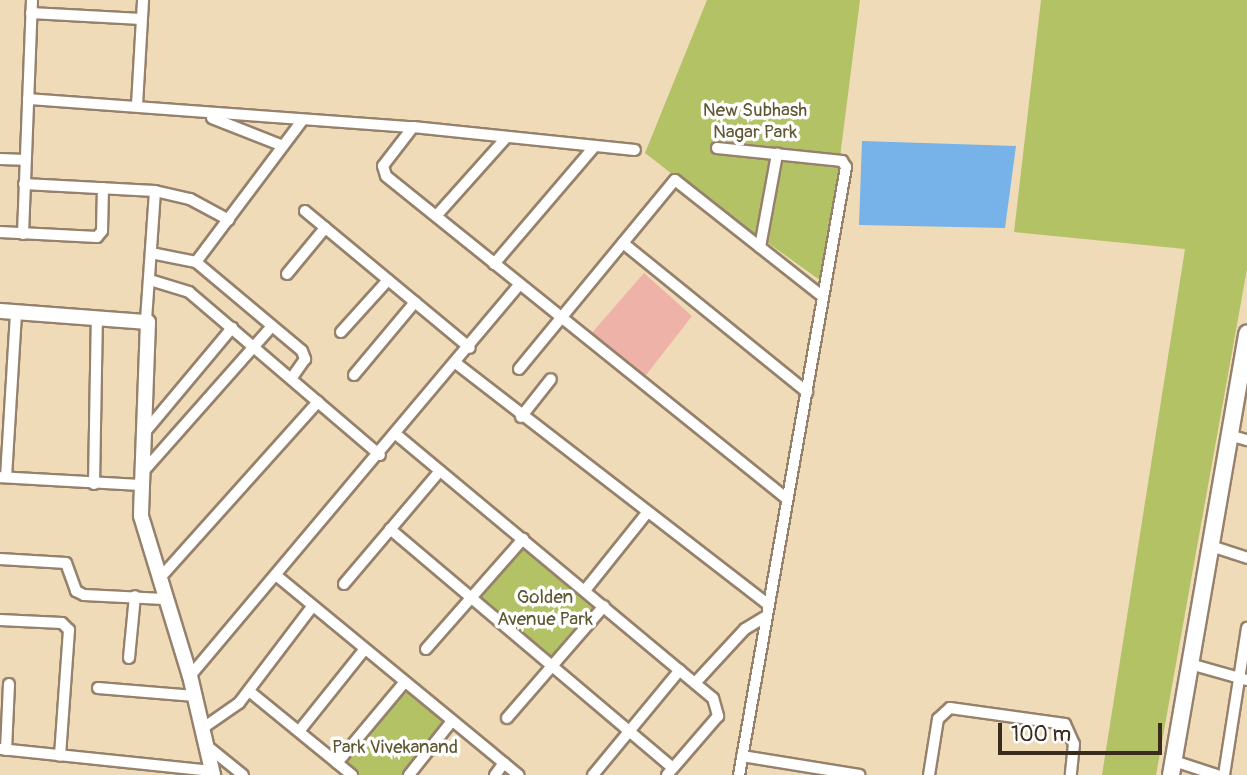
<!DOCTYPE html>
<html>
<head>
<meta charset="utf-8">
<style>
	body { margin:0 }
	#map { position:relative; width:1247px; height:775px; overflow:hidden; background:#f0dbb9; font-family:Pangolin,sans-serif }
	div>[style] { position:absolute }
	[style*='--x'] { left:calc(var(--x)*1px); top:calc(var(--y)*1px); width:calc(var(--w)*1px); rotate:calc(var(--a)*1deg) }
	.green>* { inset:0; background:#b3c265 }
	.water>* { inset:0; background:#77b3e9 }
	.building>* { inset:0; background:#eeb2a8 }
	.roads { filter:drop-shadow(2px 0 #96826c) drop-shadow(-2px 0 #96826c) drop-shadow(0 2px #96826c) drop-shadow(0 -2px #96826c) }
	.street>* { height:10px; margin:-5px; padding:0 5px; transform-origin:5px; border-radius:5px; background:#fff }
	.secondary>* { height:14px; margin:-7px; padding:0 7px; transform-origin:7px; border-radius:7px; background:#fff }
	.primary>* { height:16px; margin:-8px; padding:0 8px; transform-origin:8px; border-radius:8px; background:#fff }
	span { translate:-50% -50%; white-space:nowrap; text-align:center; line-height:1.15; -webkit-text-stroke:7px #fff; paint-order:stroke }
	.park-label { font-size:19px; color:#5f5833 }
	.scale { position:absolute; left:998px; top:723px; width:164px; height:32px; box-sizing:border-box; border:4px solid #3b2a1e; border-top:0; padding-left:9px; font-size:21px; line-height:24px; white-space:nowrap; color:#3b2a1e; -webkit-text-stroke:5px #fff; paint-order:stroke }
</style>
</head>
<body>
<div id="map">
	<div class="green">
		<i style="clip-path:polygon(707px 0,860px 0,824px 283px,761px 238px,760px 242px,645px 153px)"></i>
		<i style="clip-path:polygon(1041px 0,1247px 0,1247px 269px,1156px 775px,1102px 775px,1185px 249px,1014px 232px)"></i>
		<i style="clip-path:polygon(523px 541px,602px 606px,553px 666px,476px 600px)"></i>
		<i style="clip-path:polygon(409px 688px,451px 721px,408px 775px,355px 775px,343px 765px)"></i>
	</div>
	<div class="water">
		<i style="clip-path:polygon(862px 141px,1016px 146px,1005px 228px,859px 225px)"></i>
	</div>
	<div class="building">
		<i style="clip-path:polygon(644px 273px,692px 316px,643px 379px,590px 335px)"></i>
	</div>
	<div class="roads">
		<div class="street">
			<i style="--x:31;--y:13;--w:110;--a:3.1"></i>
			<i style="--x:28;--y:99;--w:386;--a:4.2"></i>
			<i style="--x:413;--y:127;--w:223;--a:5.9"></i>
			<i style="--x:137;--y:105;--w:105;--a:-86.7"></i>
			<i style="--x:212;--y:118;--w:76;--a:21.5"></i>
			<i style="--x:413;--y:127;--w:49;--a:127.6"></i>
			<i style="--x:383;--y:166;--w:10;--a:73"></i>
			<i style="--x:386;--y:176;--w:514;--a:38.83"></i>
			<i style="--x:717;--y:148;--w:126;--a:5.9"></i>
			<i style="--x:842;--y:161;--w:7;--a:56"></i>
			<i style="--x:846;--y:167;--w:617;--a:99.98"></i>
			<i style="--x:0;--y:159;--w:25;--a:2"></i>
			<i style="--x:24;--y:184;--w:131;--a:3.1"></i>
			<i style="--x:155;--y:191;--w:36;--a:13"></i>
			<i style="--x:190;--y:199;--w:44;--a:28.3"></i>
			<i style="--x:305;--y:211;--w:214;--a:39.7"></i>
			<i style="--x:437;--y:215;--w:102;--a:-48.2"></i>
			<i style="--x:0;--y:232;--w:97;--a:3"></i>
			<i style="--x:97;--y:237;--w:8;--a:-50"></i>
			<i style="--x:102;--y:231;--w:43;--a:-88.7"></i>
			<i style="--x:23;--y:234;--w:234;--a:-87.8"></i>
			<i style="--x:623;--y:243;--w:237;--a:39"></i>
			<i style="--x:760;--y:247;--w:95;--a:-79.6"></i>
			<i style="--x:151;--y:253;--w:46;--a:11.3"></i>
			<i style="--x:196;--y:262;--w:138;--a:40"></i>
			<i style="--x:302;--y:351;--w:9;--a:69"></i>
			<i style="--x:305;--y:359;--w:24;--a:125"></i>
			<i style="--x:196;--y:262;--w:175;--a:-53.1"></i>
			<i style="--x:494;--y:264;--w:154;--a:-49.5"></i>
			<i style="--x:287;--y:274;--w:60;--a:-50.4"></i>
			<i style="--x:150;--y:280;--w:41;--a:17.1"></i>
			<i style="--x:189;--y:292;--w:251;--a:40.5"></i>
			<i style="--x:146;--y:320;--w:129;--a:-86"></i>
			<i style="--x:341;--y:332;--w:70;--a:-47.9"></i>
			<i style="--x:457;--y:364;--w:392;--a:37.7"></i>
			<i style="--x:519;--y:369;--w:245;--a:-50.5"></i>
			<i style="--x:675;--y:180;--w:187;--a:38.3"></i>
			<i style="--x:354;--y:375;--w:95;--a:-50.1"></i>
			<i style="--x:521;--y:417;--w:48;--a:-51.7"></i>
			<i style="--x:145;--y:432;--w:136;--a:-50.1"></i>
			<i style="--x:397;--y:435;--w:411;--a:39.8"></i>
			<i style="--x:713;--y:698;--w:19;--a:74"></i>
			<i style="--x:718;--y:716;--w:78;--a:130.8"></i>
			<i style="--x:1229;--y:435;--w:19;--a:16"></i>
			<i style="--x:142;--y:473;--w:196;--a:-48.5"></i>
			<i style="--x:0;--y:477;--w:140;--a:3.3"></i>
			<i style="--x:6;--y:477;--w:165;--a:-86.5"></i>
			<i style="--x:94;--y:484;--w:167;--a:-89"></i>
			<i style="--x:390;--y:529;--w:370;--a:40.2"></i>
			<i style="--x:1211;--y:546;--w:38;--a:18"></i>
			<i style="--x:0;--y:559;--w:66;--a:3.5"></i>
			<i style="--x:66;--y:563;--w:30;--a:70"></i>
			<i style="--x:76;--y:591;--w:9;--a:27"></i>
			<i style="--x:84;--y:595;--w:80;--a:2.9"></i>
			<i style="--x:277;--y:576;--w:313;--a:39.5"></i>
			<i style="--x:159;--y:579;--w:238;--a:-48.1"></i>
			<i style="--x:344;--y:584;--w:148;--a:-49.7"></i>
			<i style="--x:586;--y:589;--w:96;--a:-51.3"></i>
			<i style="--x:0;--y:620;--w:62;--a:2.8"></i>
			<i style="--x:62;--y:623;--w:10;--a:45"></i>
			<i style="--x:69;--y:630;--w:126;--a:94.1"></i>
			<i style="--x:426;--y:649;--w:147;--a:-48.6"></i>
			<i style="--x:129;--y:658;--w:62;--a:-84.5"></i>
			<i style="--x:1190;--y:664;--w:59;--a:15.7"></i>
			<i style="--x:190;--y:676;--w:511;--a:-49.92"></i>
			<i style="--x:695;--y:683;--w:74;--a:-47.2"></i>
			<i style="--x:745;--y:629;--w:23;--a:-31"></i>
			<i style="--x:98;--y:688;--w:97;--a:4.7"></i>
			<i style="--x:249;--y:691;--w:133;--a:39.2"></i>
			<i style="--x:507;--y:718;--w:148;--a:-49.1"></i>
			<i style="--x:203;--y:728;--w:44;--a:-34.8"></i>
			<i style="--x:239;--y:703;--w:121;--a:-52.8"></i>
			<i style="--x:300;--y:730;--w:102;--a:-51.3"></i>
			<i style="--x:207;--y:746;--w:46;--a:38.9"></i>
			<i style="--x:0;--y:749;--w:213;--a:5.9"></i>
			<i style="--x:6;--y:750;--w:66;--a:-87.4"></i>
			<i style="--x:742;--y:756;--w:119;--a:9.2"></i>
			<i style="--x:1174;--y:761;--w:45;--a:18"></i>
			<i style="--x:337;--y:763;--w:104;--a:-50.1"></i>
			<i style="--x:409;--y:775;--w:69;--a:-51.5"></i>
			<i style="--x:495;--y:775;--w:15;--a:-53"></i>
			<i style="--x:593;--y:775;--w:136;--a:-50.4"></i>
			<i style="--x:929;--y:775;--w:57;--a:-80.9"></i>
			<i style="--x:938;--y:719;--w:16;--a:-43"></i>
			<i style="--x:950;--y:708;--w:116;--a:7.9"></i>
			<i style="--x:1065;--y:724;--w:22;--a:66"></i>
			<i style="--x:1074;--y:744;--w:31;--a:96"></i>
			<i style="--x:1224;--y:775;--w:149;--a:-81.1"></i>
		</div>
		<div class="secondary">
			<i style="--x:0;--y:311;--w:148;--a:4.3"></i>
			<i style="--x:148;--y:322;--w:194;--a:92.1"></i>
			<i style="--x:141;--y:516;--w:167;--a:73"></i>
			<i style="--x:190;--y:676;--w:102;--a:76.9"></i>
		</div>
		<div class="primary">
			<i style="--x:1171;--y:775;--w:448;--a:-80.2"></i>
		</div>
	</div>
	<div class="park-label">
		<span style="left:755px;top:122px">New Subhash<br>Nagar Park</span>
		<span style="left:545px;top:609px">Golden<br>Avenue Park</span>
		<span style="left:395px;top:748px">Park Vivekanand</span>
	</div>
	<div class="scale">100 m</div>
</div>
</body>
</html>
